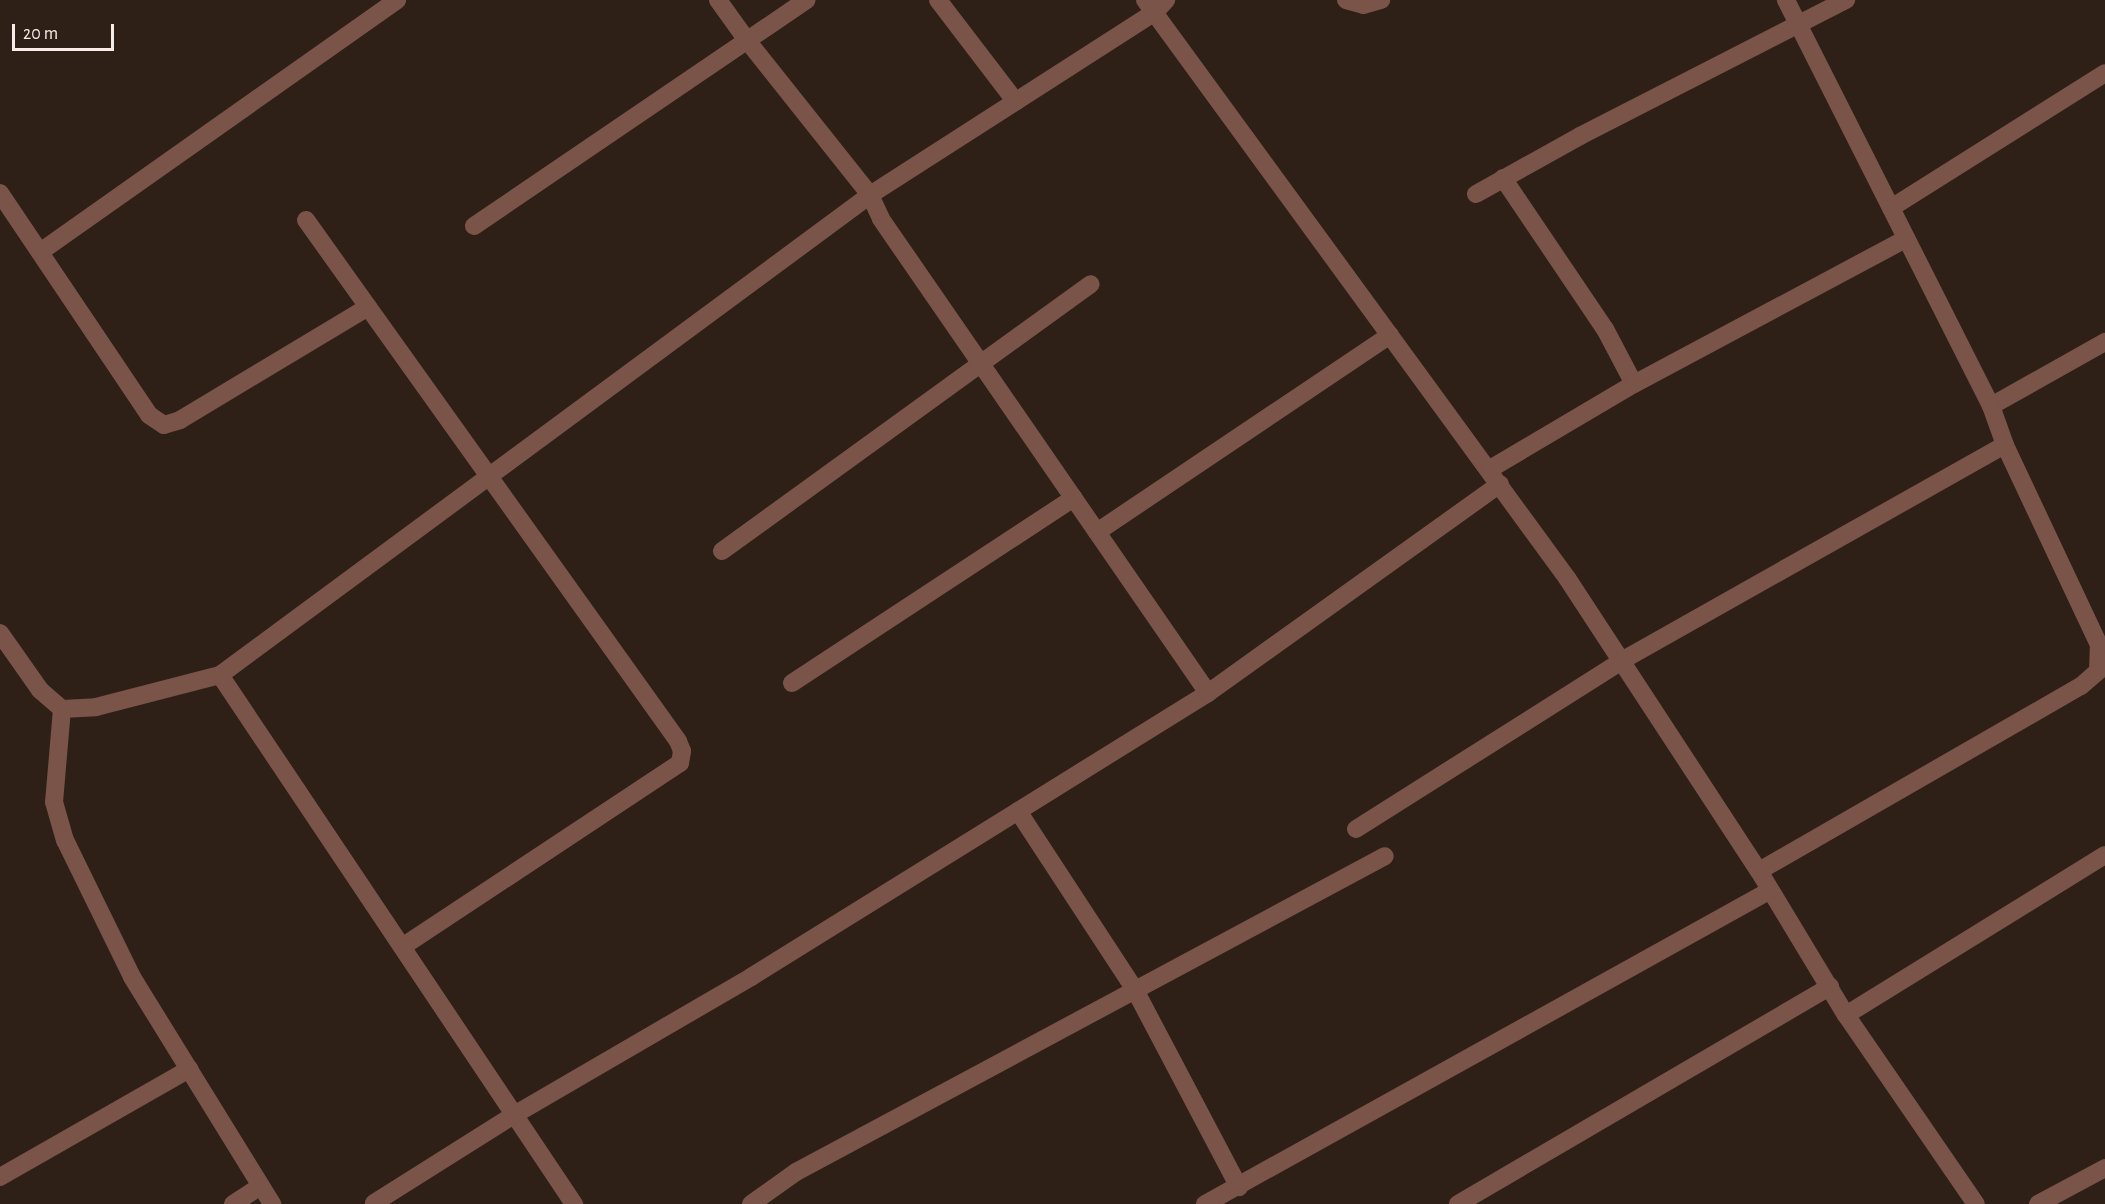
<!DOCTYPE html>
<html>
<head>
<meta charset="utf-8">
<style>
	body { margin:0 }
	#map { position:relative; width:2105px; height:1204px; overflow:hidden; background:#2e1f17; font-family:"Alegreya Sans",sans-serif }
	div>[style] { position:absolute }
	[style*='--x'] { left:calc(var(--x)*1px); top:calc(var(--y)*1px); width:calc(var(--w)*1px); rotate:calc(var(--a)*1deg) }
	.minor>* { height:18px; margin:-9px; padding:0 9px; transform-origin:9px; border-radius:9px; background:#7a5349 }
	span { translate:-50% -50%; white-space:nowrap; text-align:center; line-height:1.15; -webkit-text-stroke:5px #2e1f17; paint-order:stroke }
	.scale { position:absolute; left:12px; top:24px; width:102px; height:27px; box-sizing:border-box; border:3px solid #f7ece7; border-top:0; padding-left:8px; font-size:18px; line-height:21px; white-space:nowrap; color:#f7ece7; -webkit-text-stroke:4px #2e1f17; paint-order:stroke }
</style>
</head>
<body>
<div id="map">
	<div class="minor">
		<i style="--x:718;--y:0;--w:48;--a:54.3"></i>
		<i style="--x:746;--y:39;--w:199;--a:51.5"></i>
		<i style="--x:870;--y:195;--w:26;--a:65"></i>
		<i style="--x:881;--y:219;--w:576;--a:55.4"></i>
		<i style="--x:938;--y:0;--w:128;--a:52.6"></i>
		<i style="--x:1145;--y:0;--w:716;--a:53.87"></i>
		<i style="--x:1567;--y:578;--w:350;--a:56.8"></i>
		<i style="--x:1759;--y:871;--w:168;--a:58.9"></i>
		<i style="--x:1846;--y:1015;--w:229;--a:55.5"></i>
		<i style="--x:1346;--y:0;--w:18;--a:16"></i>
		<i style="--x:1363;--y:5;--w:19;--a:-16"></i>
		<i style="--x:1503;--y:178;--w:182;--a:56"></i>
		<i style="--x:1605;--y:329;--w:62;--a:62.2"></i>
		<i style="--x:0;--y:193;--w:267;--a:56.1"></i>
		<i style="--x:149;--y:415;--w:18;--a:34"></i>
		<i style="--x:164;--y:425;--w:17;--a:-17"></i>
		<i style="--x:180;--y:420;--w:219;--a:-31"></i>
		<i style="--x:368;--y:307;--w:533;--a:54.46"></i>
		<i style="--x:678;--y:741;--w:11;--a:68"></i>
		<i style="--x:682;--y:751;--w:12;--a:99"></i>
		<i style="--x:680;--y:763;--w:333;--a:146.5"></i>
		<i style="--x:1476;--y:194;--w:119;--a:-29.1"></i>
		<i style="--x:1580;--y:136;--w:299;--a:-27.1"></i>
		<i style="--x:1891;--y:208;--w:253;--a:-32.2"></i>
		<i style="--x:306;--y:220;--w:107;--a:54.5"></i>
		<i style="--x:474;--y:226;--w:402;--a:-34.2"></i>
		<i style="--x:40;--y:252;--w:437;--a:-35.2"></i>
		<i style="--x:1991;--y:406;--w:131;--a:-29.3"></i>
		<i style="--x:1490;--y:469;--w:167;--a:-30.6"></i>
		<i style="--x:1634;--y:384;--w:308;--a:-28.1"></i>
		<i style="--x:1097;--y:532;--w:353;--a:-33.9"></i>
		<i style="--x:722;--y:551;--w:455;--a:-35.9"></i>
		<i style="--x:0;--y:633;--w:70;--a:54.9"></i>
		<i style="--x:40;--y:690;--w:29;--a:41"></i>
		<i style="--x:62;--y:709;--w:34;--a:-3"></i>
		<i style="--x:96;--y:707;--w:128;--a:-14.5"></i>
		<i style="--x:220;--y:675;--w:808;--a:-36.44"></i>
		<i style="--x:870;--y:195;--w:337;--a:-32.7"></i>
		<i style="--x:1154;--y:13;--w:18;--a:-47"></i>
		<i style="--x:220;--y:675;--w:637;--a:56.21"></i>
		<i style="--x:792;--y:683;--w:337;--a:-33.3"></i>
		<i style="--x:62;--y:709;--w:93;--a:94.9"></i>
		<i style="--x:54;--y:802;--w:40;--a:74"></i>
		<i style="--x:65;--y:840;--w:153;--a:63.9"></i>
		<i style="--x:132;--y:977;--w:267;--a:58.3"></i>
		<i style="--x:1018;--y:811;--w:214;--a:56.8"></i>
		<i style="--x:1135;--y:990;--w:223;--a:62.2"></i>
		<i style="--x:1356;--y:829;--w:316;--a:-32.3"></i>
		<i style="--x:1623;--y:660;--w:438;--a:-29.4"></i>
		<i style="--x:1759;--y:871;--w:371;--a:-29.9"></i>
		<i style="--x:2081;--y:686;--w:23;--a:-41"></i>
		<i style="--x:2098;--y:671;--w:26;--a:-88"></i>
		<i style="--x:2099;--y:645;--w:221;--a:-115.2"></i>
		<i style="--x:2005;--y:445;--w:41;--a:-109.7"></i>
		<i style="--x:1991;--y:406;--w:455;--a:-116.8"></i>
		<i style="--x:1846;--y:1015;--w:304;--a:-31.7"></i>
		<i style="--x:0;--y:1177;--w:218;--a:-29.7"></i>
		<i style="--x:374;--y:1203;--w:165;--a:-32.2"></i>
		<i style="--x:514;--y:1115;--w:274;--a:-30.2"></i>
		<i style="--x:751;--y:977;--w:538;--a:-31.86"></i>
		<i style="--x:1208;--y:693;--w:359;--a:-35.6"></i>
		<i style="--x:233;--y:1204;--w:33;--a:-33"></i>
		<i style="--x:751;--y:1204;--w:55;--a:-35.4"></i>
		<i style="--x:796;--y:1172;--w:668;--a:-28.21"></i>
		<i style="--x:1205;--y:1204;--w:645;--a:-29.03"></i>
		<i style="--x:1458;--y:1204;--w:431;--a:-30.3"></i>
		<i style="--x:2038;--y:1204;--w:76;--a:-28.2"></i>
	</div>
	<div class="scale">20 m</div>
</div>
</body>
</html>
